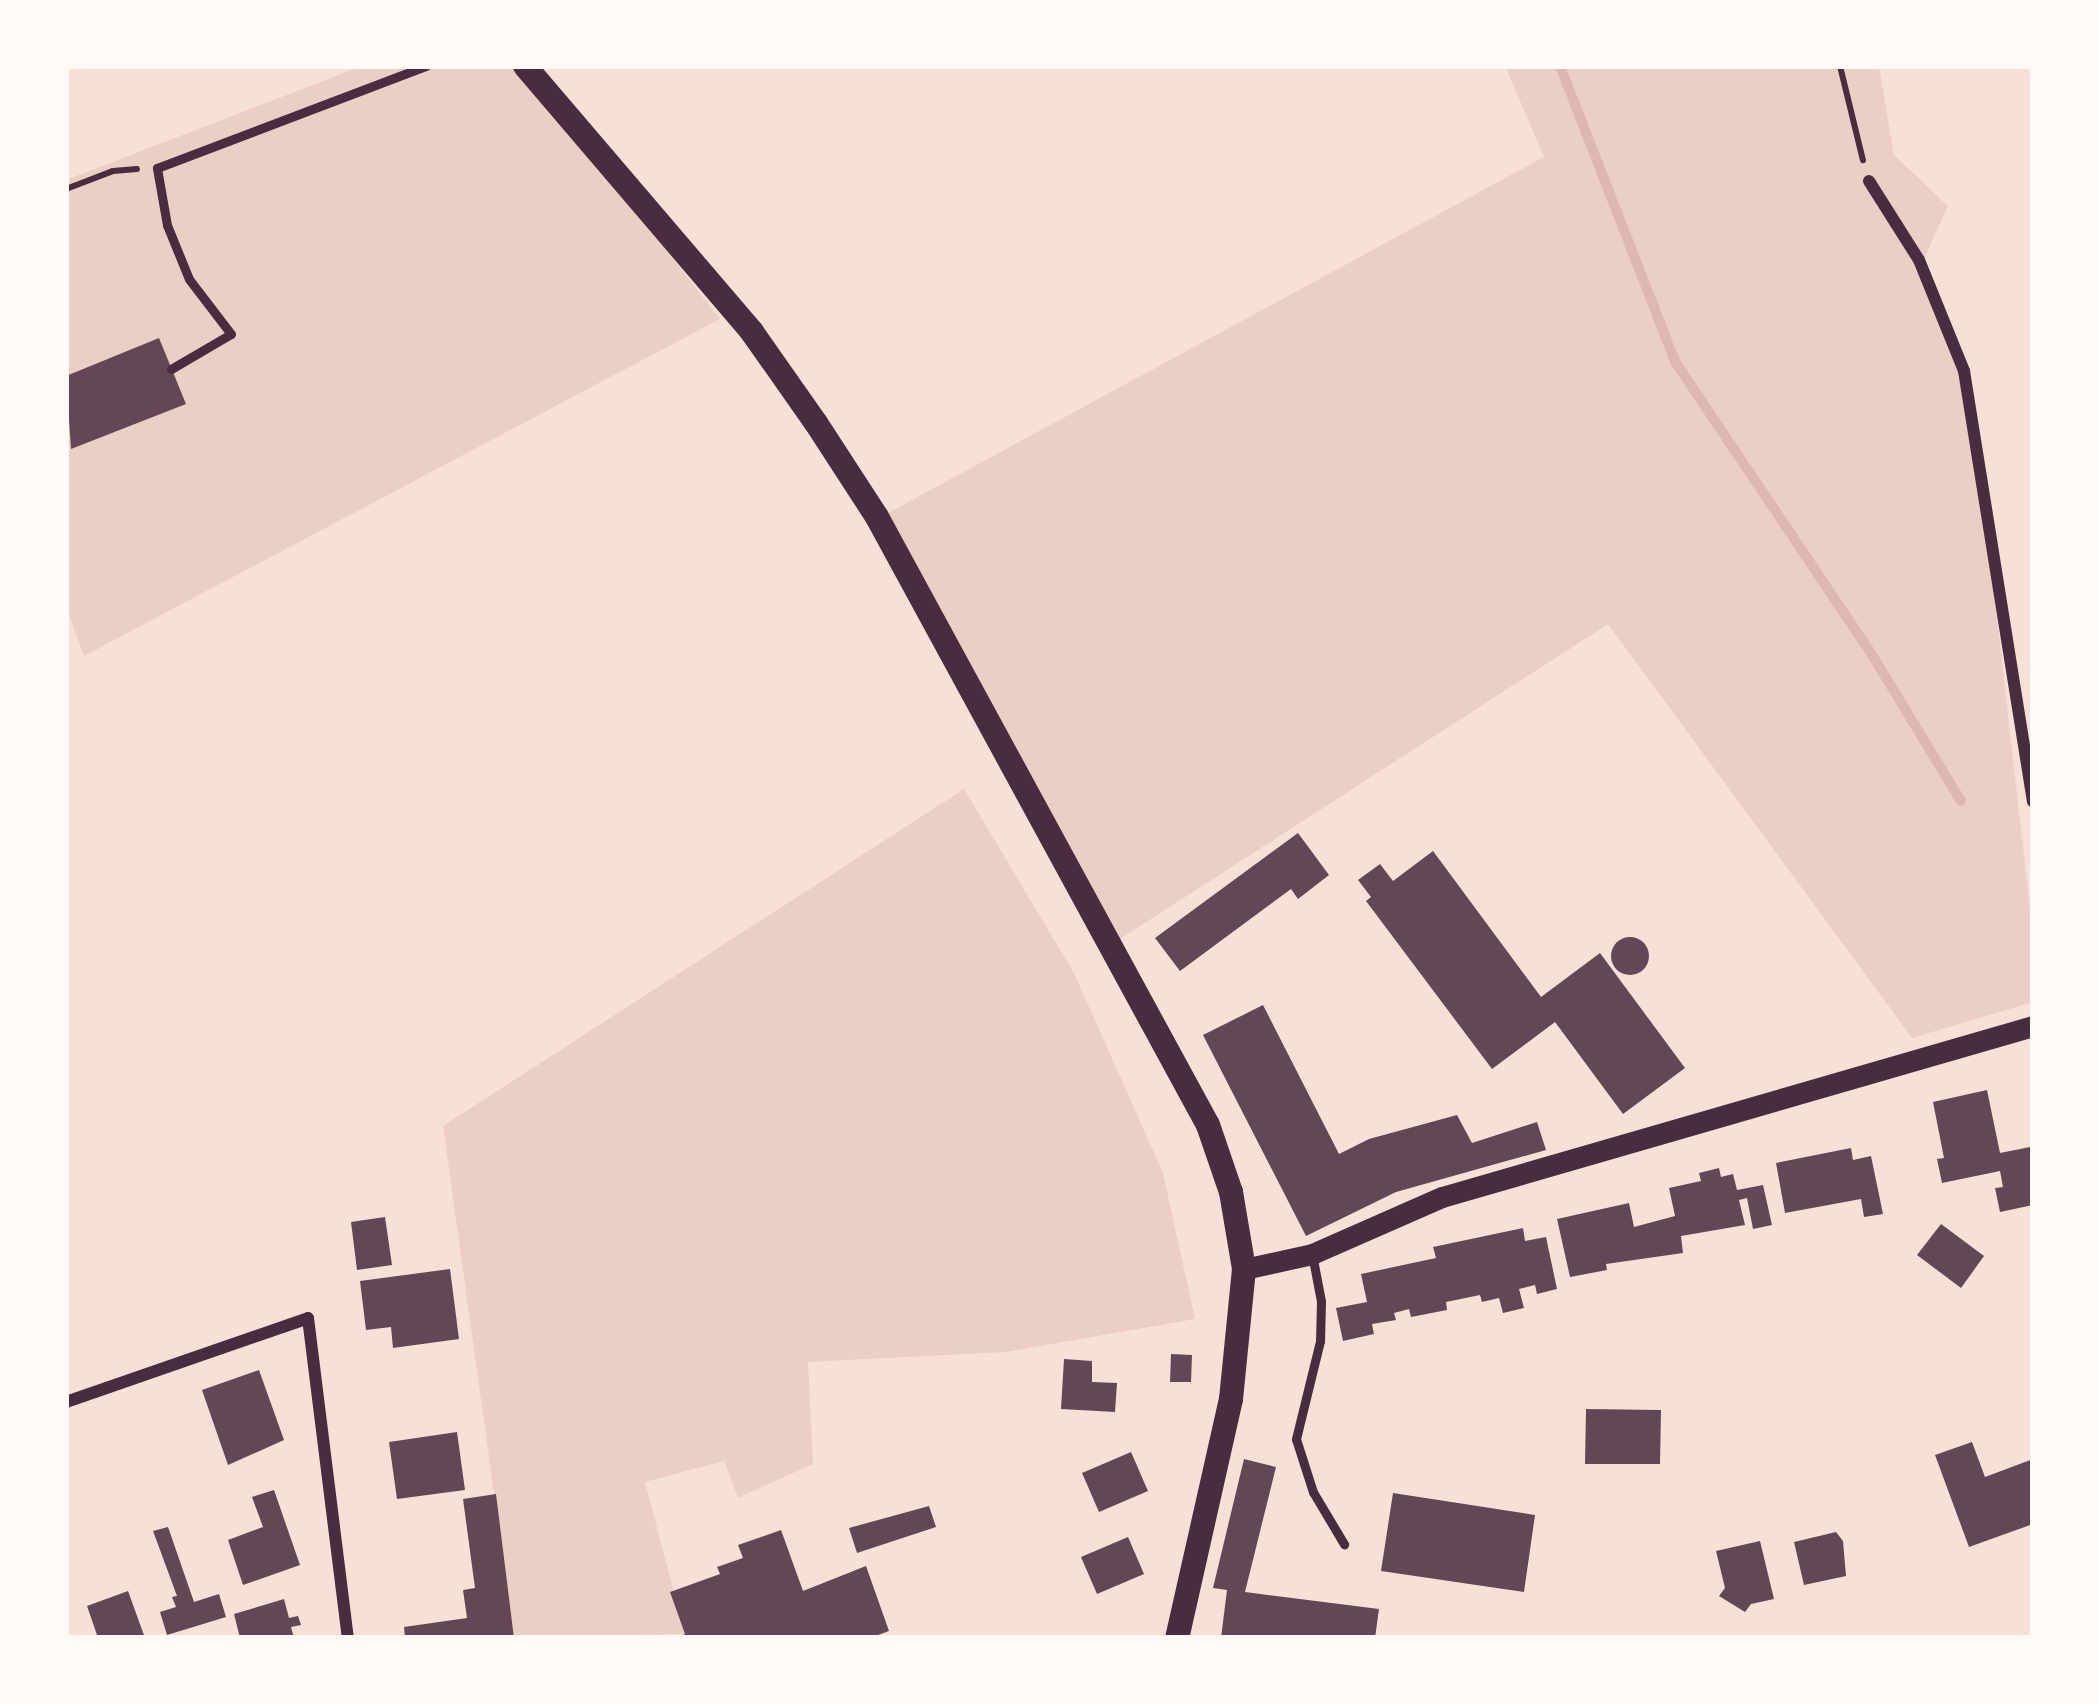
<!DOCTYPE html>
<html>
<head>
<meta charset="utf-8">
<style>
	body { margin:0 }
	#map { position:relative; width:2099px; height:1704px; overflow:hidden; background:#f7e1d7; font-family:"Roboto Condensed",sans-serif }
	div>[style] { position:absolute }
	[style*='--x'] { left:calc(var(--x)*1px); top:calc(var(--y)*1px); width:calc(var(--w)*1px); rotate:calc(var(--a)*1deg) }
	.green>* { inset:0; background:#ebcfc5 }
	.stream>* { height:10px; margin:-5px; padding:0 5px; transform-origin:5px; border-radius:5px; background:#dcb8b0 }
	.building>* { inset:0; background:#644757 }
	.round { border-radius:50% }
	.path>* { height:6px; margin:-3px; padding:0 3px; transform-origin:3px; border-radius:3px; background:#4a2c40 }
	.service>* { height:9px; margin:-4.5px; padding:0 4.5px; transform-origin:4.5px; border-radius:4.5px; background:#4a2c40 }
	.minor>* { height:12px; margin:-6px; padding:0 6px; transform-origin:6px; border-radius:6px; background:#4a2c40 }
	.tertiary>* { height:21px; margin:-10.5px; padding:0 10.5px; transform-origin:10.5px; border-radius:10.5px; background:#4a2c40 }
	.secondary>* { height:24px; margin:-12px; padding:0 12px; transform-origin:12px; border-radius:12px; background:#4a2c40 }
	span { translate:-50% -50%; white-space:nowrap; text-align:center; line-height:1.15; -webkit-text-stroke:12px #fffaf5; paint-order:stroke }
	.frame { position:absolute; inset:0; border:69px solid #fffaf5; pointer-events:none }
</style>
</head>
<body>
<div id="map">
	<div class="green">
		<i style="clip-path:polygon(362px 66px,513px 66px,606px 173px,720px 319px,84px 656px,66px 607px,66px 180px)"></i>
		<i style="clip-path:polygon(1505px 66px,1879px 66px,1894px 155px,1948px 206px,1918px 272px,1958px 372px,1991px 565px,2033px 935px,2033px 1002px,1912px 1038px,1608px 624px,1120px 939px,888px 513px,1544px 157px)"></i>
		<i style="clip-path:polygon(964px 789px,1074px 973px,1163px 1173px,1195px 1319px,1006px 1352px,808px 1362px,813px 1464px,738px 1498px,724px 1461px,645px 1482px,685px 1634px,514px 1638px,443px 1126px)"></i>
	</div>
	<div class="stream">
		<i style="--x:1560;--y:66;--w:319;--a:68.7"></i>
		<i style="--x:1676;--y:363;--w:355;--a:56.1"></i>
		<i style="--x:1874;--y:658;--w:167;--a:58.7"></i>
	</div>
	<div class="building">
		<i style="clip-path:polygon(159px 338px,186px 404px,71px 449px,66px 376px)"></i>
		<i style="clip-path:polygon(1298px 833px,1329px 875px,1298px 899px,1291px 889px,1180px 971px,1155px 938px)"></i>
		<i style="clip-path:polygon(1433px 851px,1541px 997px,1600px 953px,1685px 1068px,1623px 1114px,1555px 1022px,1492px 1069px,1366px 901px,1371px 897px,1358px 880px,1380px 864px,1393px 881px)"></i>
		<i class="round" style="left:1611px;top:937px;width:38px;height:38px"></i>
		<i style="clip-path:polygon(1263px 1005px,1339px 1154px,1369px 1139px,1457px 1115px,1472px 1143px,1537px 1122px,1546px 1150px,1396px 1192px,1306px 1236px,1203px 1035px)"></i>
		<i style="clip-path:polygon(1987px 1090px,2000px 1153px,2030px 1147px,2033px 1205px,2000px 1212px,1995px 1188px,2003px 1187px,2000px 1171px,1942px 1183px,1937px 1159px,1944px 1158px,1933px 1102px)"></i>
		<i style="clip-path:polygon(1851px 1148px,1853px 1160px,1871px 1156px,1883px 1214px,1864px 1217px,1861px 1199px,1785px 1213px,1776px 1163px)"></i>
		<i style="clip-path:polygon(1719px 1168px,1721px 1177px,1733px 1174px,1737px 1190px,1763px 1185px,1772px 1225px,1753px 1229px,1747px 1198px,1739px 1200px,1745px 1225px,1681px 1236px,1683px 1253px,1606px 1264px,1607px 1270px,1570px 1277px,1557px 1219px,1629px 1203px,1634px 1227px,1675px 1216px,1669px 1188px,1701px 1181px,1699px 1173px)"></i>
		<i style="clip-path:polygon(385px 1217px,392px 1265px,357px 1270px,351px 1222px)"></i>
		<i style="clip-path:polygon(1941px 1224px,1984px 1256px,1961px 1288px,1917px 1255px)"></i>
		<i style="clip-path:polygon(1523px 1228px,1525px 1241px,1546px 1237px,1557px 1289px,1537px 1294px,1535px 1285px,1519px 1289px,1524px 1308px,1503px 1313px,1499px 1298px,1482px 1302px,1480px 1295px,1446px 1302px,1447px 1310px,1411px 1317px,1409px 1309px,1394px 1313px,1396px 1320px,1372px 1324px,1374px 1334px,1343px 1341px,1336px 1308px,1367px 1302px,1361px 1274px,1436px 1258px,1433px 1247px)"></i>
		<i style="clip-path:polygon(450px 1269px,459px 1339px,393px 1348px,391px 1327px,366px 1330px,360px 1281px)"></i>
		<i style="clip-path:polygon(1171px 1354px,1192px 1355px,1191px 1382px,1170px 1382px)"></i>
		<i style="clip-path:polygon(1064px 1359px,1092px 1361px,1092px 1382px,1117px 1383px,1115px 1412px,1061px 1409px)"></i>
		<i style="clip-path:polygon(259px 1370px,284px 1440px,228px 1465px,202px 1390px)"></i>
		<i style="clip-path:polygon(1586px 1409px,1661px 1410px,1660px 1464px,1585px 1464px)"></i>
		<i style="clip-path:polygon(457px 1432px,465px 1490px,397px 1499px,389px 1442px)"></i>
		<i style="clip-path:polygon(1972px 1442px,1985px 1477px,2033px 1459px,2033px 1524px,1969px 1547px,1935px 1455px)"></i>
		<i style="clip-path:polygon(1131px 1452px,1148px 1491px,1099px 1512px,1082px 1473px)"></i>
		<i style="clip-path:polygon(1244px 1459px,1276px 1467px,1245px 1592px,1379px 1609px,1375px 1638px,1221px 1638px,1227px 1590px,1213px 1588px)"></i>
		<i style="clip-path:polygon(274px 1490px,300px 1565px,243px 1585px,228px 1540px,263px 1527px,252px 1497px)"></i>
		<i style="clip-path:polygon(1393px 1493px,1535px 1515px,1524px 1592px,1381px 1571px)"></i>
		<i style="clip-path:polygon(496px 1494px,514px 1638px,405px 1638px,404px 1627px,467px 1618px,463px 1590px,475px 1588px,463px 1499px)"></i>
		<i style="clip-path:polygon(929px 1506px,936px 1527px,857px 1553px,849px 1528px)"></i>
		<i style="clip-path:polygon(168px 1527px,194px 1602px,219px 1594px,226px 1617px,167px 1635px,160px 1612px,176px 1607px,172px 1597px,177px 1596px,153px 1531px)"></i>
		<i style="clip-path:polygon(781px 1530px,803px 1591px,866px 1566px,889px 1631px,870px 1638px,676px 1638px,685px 1634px,670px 1592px,720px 1574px,717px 1567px,743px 1558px,738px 1545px)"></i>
		<i style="clip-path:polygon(1836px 1532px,1843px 1541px,1846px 1576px,1804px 1585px,1794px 1542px)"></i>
		<i style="clip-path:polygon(1128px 1537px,1144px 1574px,1097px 1594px,1081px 1557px)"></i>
		<i style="clip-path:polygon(1760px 1541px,1774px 1599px,1751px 1604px,1745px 1612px,1719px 1596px,1725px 1588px,1716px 1551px)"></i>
		<i style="clip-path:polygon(128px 1591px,145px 1638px,98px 1638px,87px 1606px)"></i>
		<i style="clip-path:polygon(284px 1599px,289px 1618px,298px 1616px,301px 1625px,291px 1627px,294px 1638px,240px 1638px,234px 1614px)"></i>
	</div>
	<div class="path">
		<i style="--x:1840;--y:66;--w:97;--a:76.3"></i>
		<i style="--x:66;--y:189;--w:50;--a:-21"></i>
		<i style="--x:113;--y:171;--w:24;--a:-5"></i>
	</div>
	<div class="service">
		<i style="--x:171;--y:369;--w:69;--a:-30.3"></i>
		<i style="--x:231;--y:334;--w:69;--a:-127.4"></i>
		<i style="--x:189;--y:279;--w:58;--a:-112.2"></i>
		<i style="--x:167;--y:225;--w:58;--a:-100"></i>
		<i style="--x:157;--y:168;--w:288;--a:-20.8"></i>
		<i style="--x:1312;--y:1254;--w:48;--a:79.2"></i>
		<i style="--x:1321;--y:1301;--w:40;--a:91.4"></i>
		<i style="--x:1320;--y:1341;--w:101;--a:103.8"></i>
		<i style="--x:1296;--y:1439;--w:56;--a:72.2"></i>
		<i style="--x:1313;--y:1492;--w:61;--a:59.2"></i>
	</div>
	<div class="minor">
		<i style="--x:1869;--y:181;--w:93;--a:57.7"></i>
		<i style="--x:1919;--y:260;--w:120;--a:67.9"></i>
		<i style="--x:1964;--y:371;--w:436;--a:80.9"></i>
		<i style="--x:66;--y:1402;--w:256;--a:-19.1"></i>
		<i style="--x:308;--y:1318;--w:322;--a:82.9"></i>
	</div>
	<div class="tertiary">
		<i style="--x:1244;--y:1269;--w:70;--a:-12.4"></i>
		<i style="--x:1312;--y:1254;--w:142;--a:-23.7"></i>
		<i style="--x:1442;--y:1197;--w:615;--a:-16.14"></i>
	</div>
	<div class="secondary">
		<i style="--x:525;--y:66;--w:350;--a:49.5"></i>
		<i style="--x:752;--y:332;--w:111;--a:54.9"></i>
		<i style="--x:816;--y:423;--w:112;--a:57"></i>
		<i style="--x:877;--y:517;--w:692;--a:61.44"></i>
		<i style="--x:1208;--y:1125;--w:71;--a:71.1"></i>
		<i style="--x:1231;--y:1192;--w:78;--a:80.4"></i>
		<i style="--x:1244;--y:1269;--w:131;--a:95.7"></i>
		<i style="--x:1231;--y:1399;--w:245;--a:102.7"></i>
	</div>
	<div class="frame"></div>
</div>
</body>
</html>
